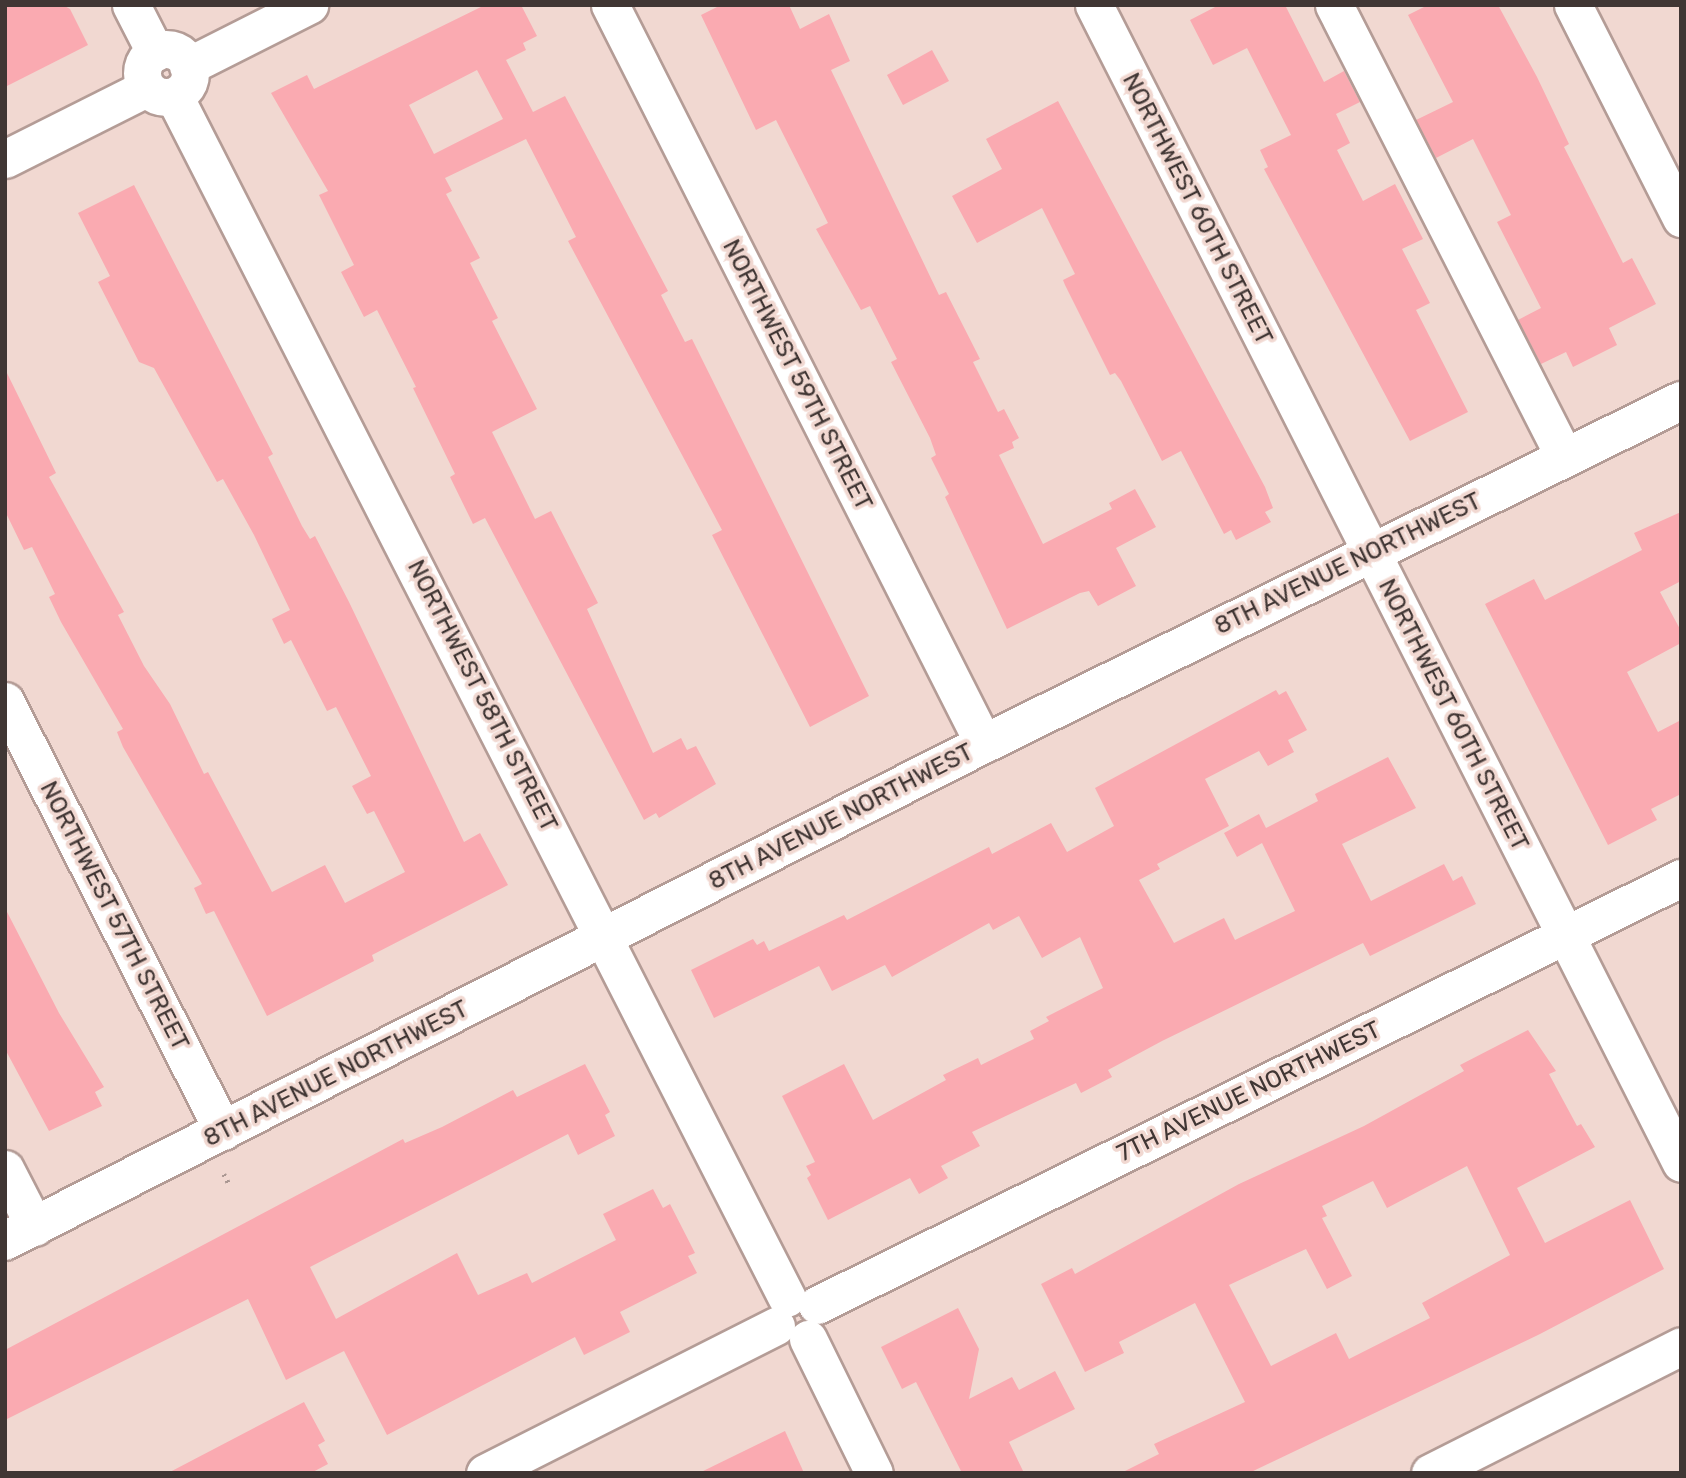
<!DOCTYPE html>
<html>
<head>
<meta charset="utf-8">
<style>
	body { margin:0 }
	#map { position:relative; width:1686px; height:1478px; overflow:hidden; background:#f1d8d1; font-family:Rubik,sans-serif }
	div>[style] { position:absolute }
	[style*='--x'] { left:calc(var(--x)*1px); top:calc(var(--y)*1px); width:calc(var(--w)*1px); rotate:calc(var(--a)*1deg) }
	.building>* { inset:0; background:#faaab1 }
	.path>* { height:4.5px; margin-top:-2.25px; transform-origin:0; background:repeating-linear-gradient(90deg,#aa9792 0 2px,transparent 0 7px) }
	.roads { filter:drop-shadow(2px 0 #b49c96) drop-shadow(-2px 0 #b49c96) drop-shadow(0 2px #b49c96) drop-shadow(0 -2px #b49c96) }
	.minor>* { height:37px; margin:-18.5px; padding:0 18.5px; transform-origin:18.5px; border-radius:18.5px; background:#fff }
	.minor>.ring { margin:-18.5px; padding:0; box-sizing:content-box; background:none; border:37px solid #fff; border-radius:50% }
	.major>* { height:38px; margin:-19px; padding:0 19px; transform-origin:19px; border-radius:19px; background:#fff }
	span { translate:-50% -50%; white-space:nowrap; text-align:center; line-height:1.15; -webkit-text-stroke:7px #f1d8d1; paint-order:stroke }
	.street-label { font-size:24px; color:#403634 }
	.frame { position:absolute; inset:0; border:7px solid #403634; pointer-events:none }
</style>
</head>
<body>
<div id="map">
	<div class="building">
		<i style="clip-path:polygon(5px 5px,63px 5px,70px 9px,88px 45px,5px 87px)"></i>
		<i style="clip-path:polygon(evenodd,485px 5px,521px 5px,537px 36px,523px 43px,526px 50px,506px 60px,533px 112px,565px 96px,668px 291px,661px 295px,685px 342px,692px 339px,869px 696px,810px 727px,712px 535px,722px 530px,568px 241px,576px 237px,526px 139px,445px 178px,452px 191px,446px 194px,480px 258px,470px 263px,498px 318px,492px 321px,537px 409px,492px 432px,535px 519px,551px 511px,598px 603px,587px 609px,653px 753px,681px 738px,687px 750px,696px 746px,716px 784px,659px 818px,656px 813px,644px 820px,485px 518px,473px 524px,450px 477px,455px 474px,413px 388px,416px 387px,377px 310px,364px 317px,341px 272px,354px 265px,319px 195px,328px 191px,271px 93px,307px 75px,314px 89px,485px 5px,477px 70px,503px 119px,434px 154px,409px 105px,477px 70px)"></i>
		<i style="clip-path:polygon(721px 5px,789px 5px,800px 29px,829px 14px,850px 61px,831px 70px,939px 295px,946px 292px,980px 359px,973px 362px,998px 412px,1004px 409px,1019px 438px,1012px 442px,1014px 448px,999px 455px,1043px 544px,1112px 509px,1109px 503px,1135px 489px,1156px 527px,1116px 548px,1136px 586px,1098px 606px,1089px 591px,1080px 593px,1007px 629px,945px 497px,949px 494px,931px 458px,936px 455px,930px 438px,891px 362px,897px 359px,870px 306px,861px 310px,816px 229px,828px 223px,776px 120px,756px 130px,701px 15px)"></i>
		<i style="clip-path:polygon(1219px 5px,1285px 5px,1324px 82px,1344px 71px,1360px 102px,1336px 114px,1350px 143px,1337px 150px,1363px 201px,1395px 184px,1423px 239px,1402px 249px,1430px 303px,1416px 310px,1468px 412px,1410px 441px,1264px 169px,1268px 167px,1260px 150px,1291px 135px,1247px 48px,1213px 65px,1190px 20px)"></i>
		<i style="clip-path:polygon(1428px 5px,1498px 5px,1537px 77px,1569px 144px,1564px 147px,1623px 263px,1632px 258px,1656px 304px,1609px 328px,1617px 345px,1573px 367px,1566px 352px,1541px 364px,1518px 320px,1541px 308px,1497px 222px,1511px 215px,1473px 139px,1436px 158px,1416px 120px,1453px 102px,1408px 15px)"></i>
		<i style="clip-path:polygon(932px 50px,949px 81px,903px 105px,887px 75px)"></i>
		<i style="clip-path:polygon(1058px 101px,1265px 487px,1273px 508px,1265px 512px,1271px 522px,1236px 540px,1231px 530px,1224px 534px,1181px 451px,1162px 461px,1121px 381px,1115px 373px,1110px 375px,1065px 285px,1063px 280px,1075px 274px,1042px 208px,977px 243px,952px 196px,1002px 169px,986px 139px)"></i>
		<i style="clip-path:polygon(134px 185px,273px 454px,268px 457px,302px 526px,310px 539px,315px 536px,349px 602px,464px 842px,480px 833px,508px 885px,372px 955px,374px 961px,267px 1016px,214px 911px,206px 914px,194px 888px,202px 884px,123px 747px,117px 732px,123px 729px,61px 622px,49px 597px,55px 594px,32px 547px,24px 550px,5px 511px,5px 369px,56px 473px,49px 477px,124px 612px,118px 615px,144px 666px,170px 704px,204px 774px,208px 772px,272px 892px,325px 865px,345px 903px,405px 872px,374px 811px,367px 814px,352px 786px,371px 776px,336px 707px,327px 711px,291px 640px,284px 644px,272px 619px,290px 610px,254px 535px,223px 479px,217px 482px,154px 368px,139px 362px,98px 282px,110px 276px,78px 213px)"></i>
		<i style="clip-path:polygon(1681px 512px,1681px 581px,1660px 592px,1681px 631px,1681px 643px,1627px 672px,1658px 732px,1681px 720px,1681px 794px,1651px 809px,1657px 820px,1608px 845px,1485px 604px,1534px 579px,1545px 600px,1642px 550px,1634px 533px)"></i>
		<i style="clip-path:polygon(1276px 690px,1279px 695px,1286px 691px,1307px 730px,1288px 740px,1294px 752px,1268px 766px,1259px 751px,1205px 779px,1229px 826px,1157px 864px,1160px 869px,1139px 880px,1174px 943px,1224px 918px,1235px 940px,1295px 911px,1262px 843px,1237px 857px,1224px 833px,1259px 814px,1266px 828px,1318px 801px,1315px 794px,1388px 757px,1416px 808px,1342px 844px,1371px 901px,1444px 864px,1453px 881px,1462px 876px,1476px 904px,1370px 956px,1363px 943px,1162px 1041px,1108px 1070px,1112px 1077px,1081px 1093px,1076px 1083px,972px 1132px,980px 1146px,941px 1166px,948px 1178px,919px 1194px,910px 1178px,828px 1220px,807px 1178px,811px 1175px,806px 1166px,815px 1162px,782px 1096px,844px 1064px,873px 1120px,946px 1080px,943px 1075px,978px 1058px,981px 1065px,1034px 1039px,1030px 1031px,1049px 1021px,1046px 1017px,1103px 988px,1080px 937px,1042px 958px,1019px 916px,993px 930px,989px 923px,892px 977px,885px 965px,832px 991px,819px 966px,714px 1018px,691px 970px,753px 939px,757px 945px,764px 941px,769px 951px,844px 915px,847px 920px,989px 847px,992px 854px,1051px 823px,1067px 852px,1114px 826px,1095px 788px)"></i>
		<i style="clip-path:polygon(5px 908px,59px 1013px,104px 1087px,95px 1092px,102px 1106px,49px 1131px,5px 1049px)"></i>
		<i style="clip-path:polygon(evenodd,1528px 1030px,1556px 1071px,1549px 1074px,1577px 1126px,1581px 1124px,1595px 1147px,1517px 1188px,1545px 1243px,1630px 1200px,1664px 1269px,1540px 1334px,1249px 1473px,1121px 1473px,1159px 1454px,1154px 1444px,1245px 1402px,1195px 1303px,1119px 1342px,1124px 1353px,1085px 1372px,1041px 1284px,1072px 1268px,1075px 1274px,1239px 1184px,1364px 1126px,1464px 1071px,1460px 1065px,1528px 1030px,1467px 1166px,1510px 1255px,1422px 1303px,1430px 1318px,1349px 1359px,1336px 1333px,1271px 1366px,1229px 1285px,1306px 1249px,1327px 1289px,1352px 1276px,1322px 1218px,1327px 1216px,1322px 1206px,1373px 1181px,1387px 1208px,1467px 1166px)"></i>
		<i style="clip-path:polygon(585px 1064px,610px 1112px,605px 1115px,615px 1136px,578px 1155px,568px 1134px,310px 1267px,336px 1319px,457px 1253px,478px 1295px,527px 1273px,532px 1283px,616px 1240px,603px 1214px,653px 1189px,663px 1208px,670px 1204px,695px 1253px,688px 1256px,697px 1273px,620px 1312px,630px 1332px,584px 1355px,575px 1337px,387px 1435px,344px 1351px,286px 1380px,248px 1299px,5px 1420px,5px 1350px,403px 1139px,405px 1143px,442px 1127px,513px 1090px,517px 1097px)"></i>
		<i style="clip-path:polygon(958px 1308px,979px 1349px,969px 1399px,1012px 1377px,1019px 1390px,1055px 1371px,1075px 1409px,1009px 1442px,1024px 1473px,962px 1473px,916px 1382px,902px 1389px,881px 1347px)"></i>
		<i style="clip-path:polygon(304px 1402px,325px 1441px,318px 1445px,328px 1464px,311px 1473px,168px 1473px)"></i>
		<i style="clip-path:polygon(785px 1431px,804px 1473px,699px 1473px)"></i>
	</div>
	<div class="path">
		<i style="--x:224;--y:1174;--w:11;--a:63"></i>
	</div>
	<div class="roads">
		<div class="minor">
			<i style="--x:131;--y:5;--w:53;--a:62.9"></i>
			<i style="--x:610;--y:5;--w:828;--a:63.16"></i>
			<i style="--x:1094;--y:5;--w:1298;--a:63.12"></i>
			<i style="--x:1334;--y:5;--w:508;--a:62.98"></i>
			<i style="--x:1573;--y:5;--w:239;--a:63.1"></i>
			<i class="ring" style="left:142px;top:49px;width:11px;height:11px"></i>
			<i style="--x:188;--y:66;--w:136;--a:-26.8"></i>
			<i style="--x:174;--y:96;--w:1349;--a:62.98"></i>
			<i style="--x:5;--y:159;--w:158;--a:-26.7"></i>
			<i style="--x:5;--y:701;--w:482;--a:63.1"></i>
			<i style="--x:5;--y:1169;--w:65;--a:62.7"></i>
			<i style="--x:817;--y:1305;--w:964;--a:-26.3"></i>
			<i style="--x:808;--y:1339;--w:149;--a:63.8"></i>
			<i style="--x:485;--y:1473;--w:326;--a:-26.8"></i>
			<i style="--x:1430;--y:1473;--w:281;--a:-26.8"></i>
		</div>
		<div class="major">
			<i style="--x:5;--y:1241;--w:1098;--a:-26.92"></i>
			<i style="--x:984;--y:744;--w:777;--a:-26.2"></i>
		</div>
	</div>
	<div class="street-label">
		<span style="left:1197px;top:209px;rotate:63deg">NORTHWEST 60TH STREET</span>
		<span style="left:797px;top:375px;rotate:63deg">NORTHWEST 59TH STREET</span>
		<span style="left:1348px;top:564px;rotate:-26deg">8TH AVENUE NORTHWEST</span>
		<span style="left:482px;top:696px;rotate:63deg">NORTHWEST 58TH STREET</span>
		<span style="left:1453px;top:715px;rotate:63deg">NORTHWEST 60TH STREET</span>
		<span style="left:841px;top:817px;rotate:-27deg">8TH AVENUE NORTHWEST</span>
		<span style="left:114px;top:916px;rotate:63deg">NORTHWEST 57TH STREET</span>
		<span style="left:336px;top:1074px;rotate:-27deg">8TH AVENUE NORTHWEST</span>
		<span style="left:1249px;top:1092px;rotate:-26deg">7TH AVENUE NORTHWEST</span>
	</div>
	<div class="frame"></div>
</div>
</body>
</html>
